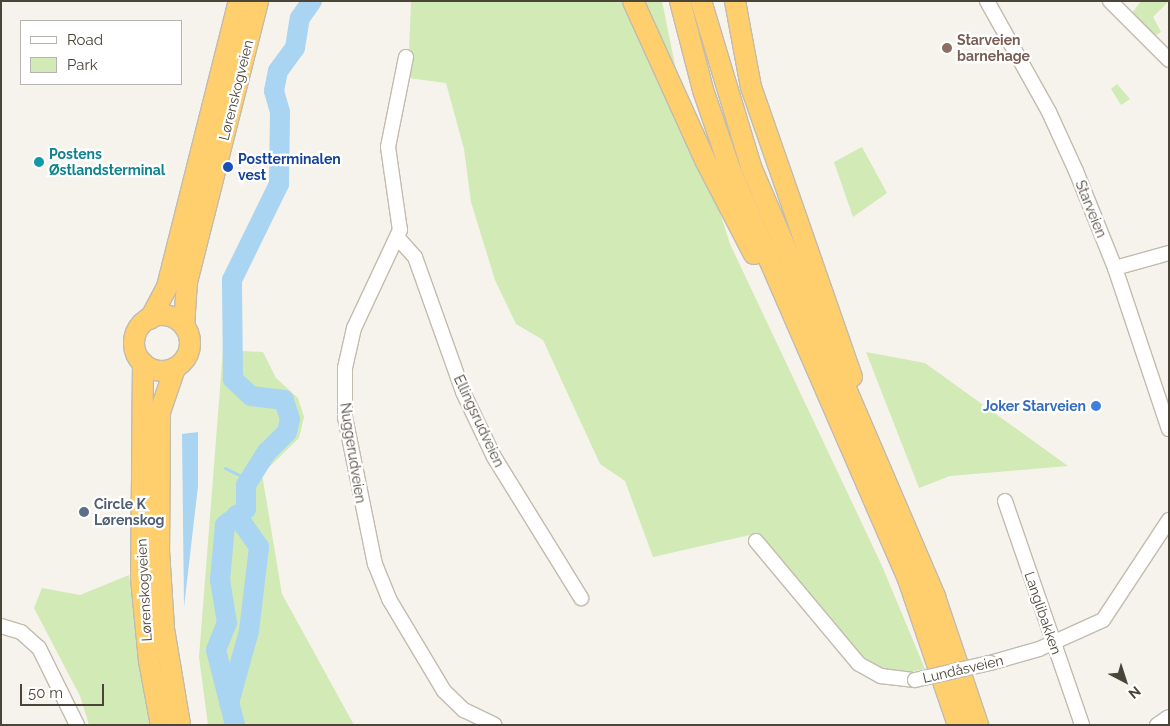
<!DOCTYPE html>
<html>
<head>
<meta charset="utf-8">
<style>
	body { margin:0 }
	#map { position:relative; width:1170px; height:726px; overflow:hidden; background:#f6f3ec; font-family:Raleway,sans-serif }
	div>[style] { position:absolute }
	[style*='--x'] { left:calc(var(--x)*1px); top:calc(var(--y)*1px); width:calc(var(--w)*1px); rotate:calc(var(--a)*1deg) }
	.green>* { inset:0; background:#d2eab5 }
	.water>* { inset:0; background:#a9d4f2 }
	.stream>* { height:3px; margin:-1.5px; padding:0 1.5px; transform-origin:1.5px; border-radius:1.5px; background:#a9d4f2 }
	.river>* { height:20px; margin:-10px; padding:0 10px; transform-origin:10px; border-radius:10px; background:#a9d4f2 }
	.roads { filter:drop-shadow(1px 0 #c2bbae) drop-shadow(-1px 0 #c2bbae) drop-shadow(0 1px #c2bbae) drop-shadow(0 -1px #c2bbae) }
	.minor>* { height:14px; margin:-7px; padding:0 7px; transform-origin:7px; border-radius:7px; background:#fff }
	.highway>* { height:20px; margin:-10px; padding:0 10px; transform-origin:10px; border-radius:10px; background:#ffcf6e }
	.highway>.ring { margin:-10px; padding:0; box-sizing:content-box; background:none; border:20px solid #ffcf6e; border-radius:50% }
	.bridges { filter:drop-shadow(1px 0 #c2bbae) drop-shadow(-1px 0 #c2bbae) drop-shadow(0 1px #c2bbae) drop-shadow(0 -1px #c2bbae) }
	.minor-bridge>* { height:14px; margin:-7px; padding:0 7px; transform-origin:7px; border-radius:7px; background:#fff }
	.dots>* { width:14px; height:14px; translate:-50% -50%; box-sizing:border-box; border:2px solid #fff; border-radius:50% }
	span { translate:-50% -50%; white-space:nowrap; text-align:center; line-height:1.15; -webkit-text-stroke:4.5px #fff; paint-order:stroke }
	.education-label { font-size:14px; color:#785e54; font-weight:700 }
	.left { translate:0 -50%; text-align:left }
	.street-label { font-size:14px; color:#4b4439 }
	.culture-label { font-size:14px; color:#0d838f; font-weight:700 }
	.transit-label { font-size:14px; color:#164399; font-weight:700 }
	.shop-label { font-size:14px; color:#366cbe; font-weight:700 }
	.right { translate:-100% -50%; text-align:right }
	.service-label { font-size:14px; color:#4e5e75; font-weight:700 }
	.frame { position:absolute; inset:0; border:2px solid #4b4439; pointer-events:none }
	.legend { position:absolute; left:20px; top:20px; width:162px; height:65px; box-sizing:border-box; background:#fff; border:1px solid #b7b4b0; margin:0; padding:6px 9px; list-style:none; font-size:15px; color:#4b4439 }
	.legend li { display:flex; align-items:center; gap:10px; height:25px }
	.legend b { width:25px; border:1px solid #b7b4b0 }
	.north { position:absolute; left:1100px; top:656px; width:50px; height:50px; -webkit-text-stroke:4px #fff; paint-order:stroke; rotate:140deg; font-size:14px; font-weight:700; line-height:20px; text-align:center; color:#4b4439 }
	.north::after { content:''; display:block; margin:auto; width:18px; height:22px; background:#4b4439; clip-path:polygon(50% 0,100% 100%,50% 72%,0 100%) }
	.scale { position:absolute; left:20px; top:684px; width:84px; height:22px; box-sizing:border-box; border:2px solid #4b4439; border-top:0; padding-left:6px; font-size:15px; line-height:18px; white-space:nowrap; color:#4b4439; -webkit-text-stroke:4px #fff; paint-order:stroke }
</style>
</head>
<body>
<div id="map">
	<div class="green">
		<i style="clip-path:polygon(411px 1px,662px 1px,679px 85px,730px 244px,882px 566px,925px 669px,892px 675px,870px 668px,754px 534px,653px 557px,625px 481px,600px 464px,543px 340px,516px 324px,495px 280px,471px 202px,464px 149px,446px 83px,408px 78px)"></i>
		<i style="clip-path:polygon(1141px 1px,1169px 1px,1153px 17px,1161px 32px,1153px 37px,1132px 13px)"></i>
		<i style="clip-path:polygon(1117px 84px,1130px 99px,1121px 105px,1111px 89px)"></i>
		<i style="clip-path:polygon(862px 147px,887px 193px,853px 217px,834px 162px)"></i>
		<i style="clip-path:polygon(223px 350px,263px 352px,276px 378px,298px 398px,304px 417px,299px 438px,262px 474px,282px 594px,354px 725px,208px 725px,199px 657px)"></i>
		<i style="clip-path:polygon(866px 352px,925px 363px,1068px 466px,950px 476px,919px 488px)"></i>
		<i style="clip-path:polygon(129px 575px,151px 725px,89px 725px,80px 696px,34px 608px,42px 588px,80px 595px)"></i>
	</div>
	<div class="water">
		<i style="clip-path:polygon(198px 432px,198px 486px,184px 607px,182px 434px)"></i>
	</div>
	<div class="stream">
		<i style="--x:225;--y:468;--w:28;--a:26"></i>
	</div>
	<div class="river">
		<i style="--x:229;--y:703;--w:75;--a:-74.5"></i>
		<i style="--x:249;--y:631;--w:85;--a:-83.2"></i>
		<i style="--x:259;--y:547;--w:39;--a:-125"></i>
		<i style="--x:235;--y:725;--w:77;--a:-104.2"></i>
		<i style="--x:216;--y:650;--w:29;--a:-68"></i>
		<i style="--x:227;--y:623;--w:44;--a:-99.2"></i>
		<i style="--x:220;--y:580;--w:55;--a:-84.8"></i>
		<i style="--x:225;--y:525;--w:26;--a:-37"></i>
		<i style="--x:246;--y:509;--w:24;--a:-90"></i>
		<i style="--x:246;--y:485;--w:39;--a:-58"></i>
		<i style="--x:267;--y:452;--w:28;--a:-45"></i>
		<i style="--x:287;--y:432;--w:13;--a:-77"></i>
		<i style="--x:290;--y:419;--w:20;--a:-108"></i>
		<i style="--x:284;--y:400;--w:33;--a:-173"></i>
		<i style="--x:251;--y:396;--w:25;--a:-137"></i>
		<i style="--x:233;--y:379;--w:99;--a:-90.6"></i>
		<i style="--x:232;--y:280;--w:107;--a:-63.9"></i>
		<i style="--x:279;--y:184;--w:72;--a:-89.2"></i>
		<i style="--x:280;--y:112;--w:22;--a:-106"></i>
		<i style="--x:274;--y:91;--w:20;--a:-79"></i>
		<i style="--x:278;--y:71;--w:29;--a:-54"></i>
		<i style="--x:295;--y:48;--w:30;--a:-81"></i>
		<i style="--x:300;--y:18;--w:21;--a:-55"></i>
	</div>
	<div class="roads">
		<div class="minor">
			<i style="--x:987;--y:1;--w:127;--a:60.8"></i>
			<i style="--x:1049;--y:112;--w:65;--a:65.4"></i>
			<i style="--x:1076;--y:171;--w:105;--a:68.1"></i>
			<i style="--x:1115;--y:268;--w:170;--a:71.5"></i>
			<i style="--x:1110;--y:1;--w:83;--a:45"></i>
			<i style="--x:406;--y:57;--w:92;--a:101.3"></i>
			<i style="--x:388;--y:147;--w:84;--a:81.8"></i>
			<i style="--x:400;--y:230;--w:108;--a:115.1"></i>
			<i style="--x:354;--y:328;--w:41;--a:102.7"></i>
			<i style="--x:345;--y:368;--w:49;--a:90"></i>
			<i style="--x:345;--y:417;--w:150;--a:78.5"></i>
			<i style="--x:375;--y:564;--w:38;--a:68"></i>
			<i style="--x:389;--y:599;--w:107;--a:59.1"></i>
			<i style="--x:444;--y:691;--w:28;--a:44"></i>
			<i style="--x:464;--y:710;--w:34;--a:26"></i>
			<i style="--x:397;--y:237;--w:27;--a:48"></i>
			<i style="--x:415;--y:257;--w:143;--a:70.4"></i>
			<i style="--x:463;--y:392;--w:72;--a:64.5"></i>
			<i style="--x:494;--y:457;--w:166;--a:58.3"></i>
			<i style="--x:1115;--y:268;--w:56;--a:-15.5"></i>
			<i style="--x:1005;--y:501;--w:237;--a:71"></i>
			<i style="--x:756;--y:541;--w:160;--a:50.1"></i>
			<i style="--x:859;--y:664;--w:25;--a:29"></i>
			<i style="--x:881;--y:676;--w:34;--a:7"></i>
			<i style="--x:1;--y:626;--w:21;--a:17"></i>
			<i style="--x:21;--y:632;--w:24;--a:42"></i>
			<i style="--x:39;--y:648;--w:86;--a:63.7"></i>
			<i style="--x:990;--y:663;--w:51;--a:-15.9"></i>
			<i style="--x:1039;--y:649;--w:70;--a:-24.4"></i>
			<i style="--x:1103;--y:620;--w:120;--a:-56.6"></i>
			<i style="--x:1157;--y:725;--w:14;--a:-34"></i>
		</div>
		<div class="highway">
			<i style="--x:633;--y:1;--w:175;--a:65.6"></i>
			<i style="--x:705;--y:160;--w:106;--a:62.5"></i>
			<i style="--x:680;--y:1;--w:92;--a:75.5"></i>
			<i style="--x:703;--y:90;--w:87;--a:71.1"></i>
			<i style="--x:731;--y:172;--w:444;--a:66.5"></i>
			<i style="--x:908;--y:579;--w:154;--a:71.1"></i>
			<i style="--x:701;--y:1;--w:173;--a:73.2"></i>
			<i style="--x:751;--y:167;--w:468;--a:66.8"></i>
			<i style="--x:935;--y:597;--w:135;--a:71.4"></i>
			<i style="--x:735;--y:1;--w:87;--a:79.5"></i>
			<i style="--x:751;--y:87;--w:307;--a:70.8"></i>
			<i class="ring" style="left:134px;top:315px;width:36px;height:36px"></i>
			<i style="--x:150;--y:319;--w:36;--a:-62"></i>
			<i style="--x:167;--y:287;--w:295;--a:-75.9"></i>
			<i style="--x:184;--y:326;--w:44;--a:-86.1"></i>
			<i style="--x:187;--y:282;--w:290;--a:-75.8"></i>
			<i style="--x:143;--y:363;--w:215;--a:90.5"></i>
			<i style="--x:141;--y:578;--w:83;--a:84.5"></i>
			<i style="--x:149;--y:661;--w:65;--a:79.4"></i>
			<i style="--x:175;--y:368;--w:46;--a:108.8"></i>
			<i style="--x:160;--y:412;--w:139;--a:90.4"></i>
			<i style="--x:159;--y:551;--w:78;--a:86.3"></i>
			<i style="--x:164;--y:629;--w:97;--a:80.5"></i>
		</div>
	</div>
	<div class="bridges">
		<div class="minor-bridge">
			<i style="--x:915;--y:680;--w:77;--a:-12.8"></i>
		</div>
	</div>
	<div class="dots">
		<i style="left:947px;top:48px;background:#8d6e63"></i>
		<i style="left:39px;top:162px;background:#0f9aa8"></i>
		<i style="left:228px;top:167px;background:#1a4fb4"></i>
		<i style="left:1096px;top:406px;background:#3f7fe0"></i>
		<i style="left:84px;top:512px;background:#5c6f8a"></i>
	</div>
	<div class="education-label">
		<span class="left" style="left:957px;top:48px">Starveien<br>barnehage</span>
	</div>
	<div class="street-label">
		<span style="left:236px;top:90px;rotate:-76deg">Lørenskogveien</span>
		<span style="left:1091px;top:209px;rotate:68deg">Starveien</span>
		<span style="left:479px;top:421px;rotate:65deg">Ellingsrudveien</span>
		<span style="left:353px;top:453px;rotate:81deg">Nuggerudveien</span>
		<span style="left:144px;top:590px;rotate:-93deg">Lørenskogveien</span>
		<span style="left:1043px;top:613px;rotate:71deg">Langlibakken</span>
		<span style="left:963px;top:669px;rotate:-13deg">Lundåsveien</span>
	</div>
	<div class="culture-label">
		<span class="left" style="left:49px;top:162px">Postens<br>Østlandsterminal</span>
	</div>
	<div class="transit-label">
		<span class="left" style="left:238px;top:167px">Postterminalen<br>vest</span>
	</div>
	<div class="shop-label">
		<span class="right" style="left:1086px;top:406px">Joker Starveien</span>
	</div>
	<div class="service-label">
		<span class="left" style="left:94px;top:512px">Circle K<br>Lørenskog</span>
	</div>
	<div class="frame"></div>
	<ul class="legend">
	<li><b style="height:6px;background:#fff"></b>Road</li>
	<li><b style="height:14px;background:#d2eab5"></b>Park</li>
	</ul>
	<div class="north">N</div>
	<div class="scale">50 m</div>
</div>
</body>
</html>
